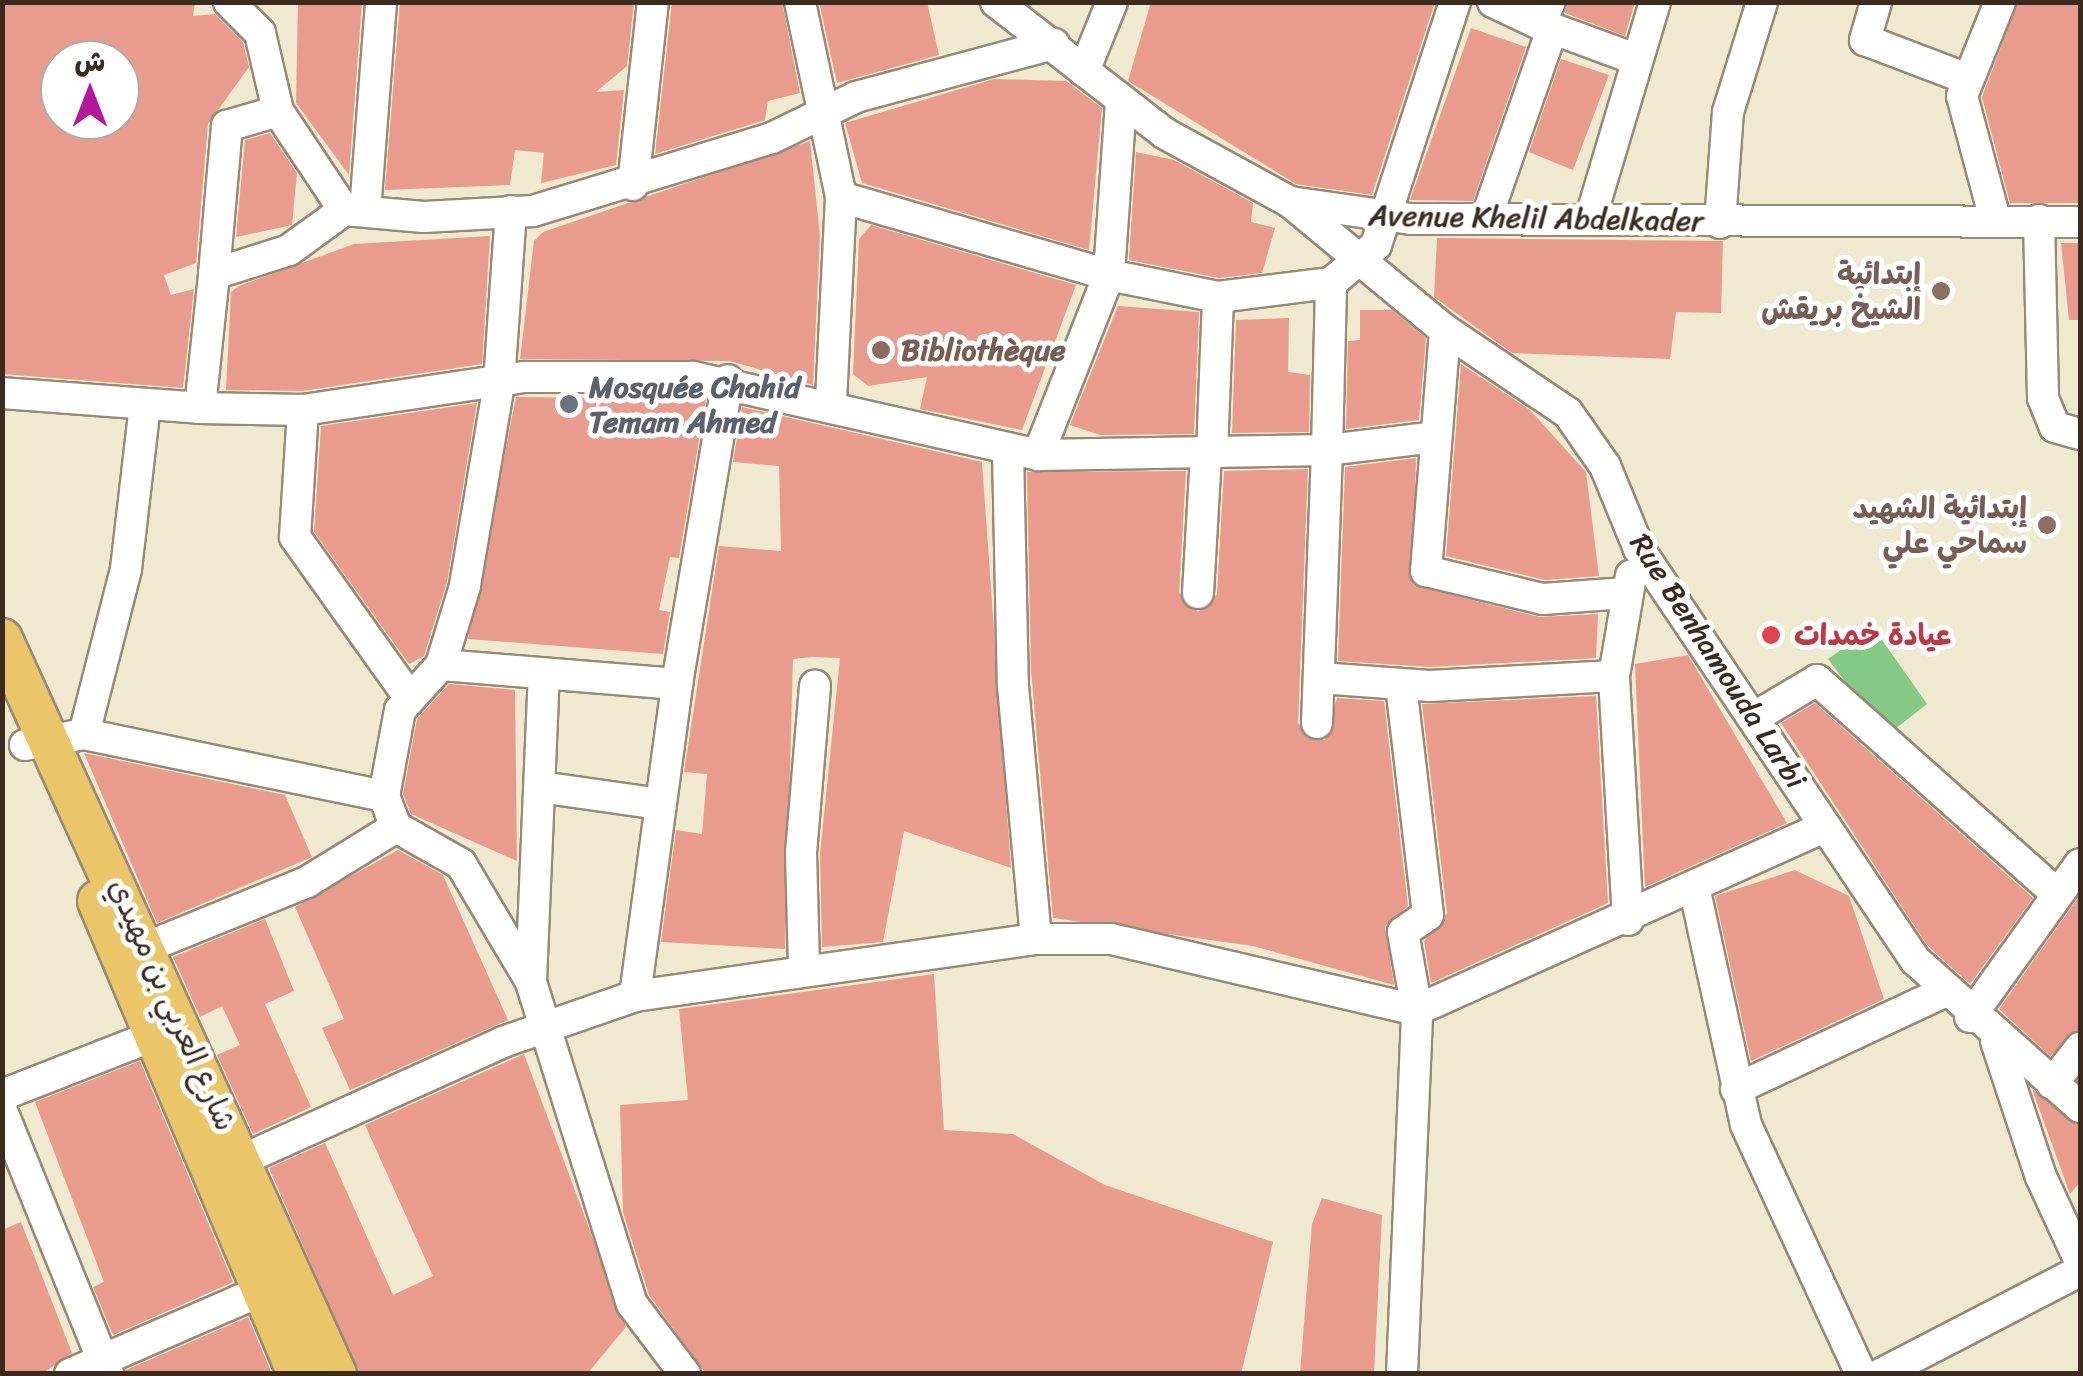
<!DOCTYPE html>
<html>
<head>
<meta charset="utf-8">
<style>
	body { margin:0 }
	#map { position:relative; width:2083px; height:1376px; overflow:hidden; background:#efe9cf; font-family:Sriracha,"Playpen Sans Arabic",sans-serif }
	div>[style] { position:absolute }
	[style*='--x'] { left:calc(var(--x)*1px); top:calc(var(--y)*1px); width:calc(var(--w)*1px); rotate:calc(var(--a)*1deg) }
	.green>* { inset:0; background:#84ca84 }
	.building>* { inset:0; background:#e99c8e }
	.roads { filter:drop-shadow(2px 0 #958a76) drop-shadow(-2px 0 #958a76) drop-shadow(0 2px #958a76) drop-shadow(0 -2px #958a76) }
	.minor>* { height:30px; margin:-15px; padding:0 15px; transform-origin:15px; border-radius:15px; background:#fff }
	.major>* { height:40px; margin:-20px; padding:0 20px; transform-origin:20px; border-radius:20px; background:#ebc669 }
	.dots>* { width:28px; height:28px; translate:-50% -50%; box-sizing:border-box; border:5px solid #fff; border-radius:50% }
	span { translate:-50% -50%; white-space:nowrap; text-align:center; line-height:1.15; -webkit-text-stroke:10px #fff; paint-order:stroke }
	.street-label { font-size:30px; color:#3b2a1e }
	.education-label { font-size:30px; color:#785e54; font-weight:700 }
	.right { translate:-100% -50%; text-align:right }
	.left { translate:0 -50%; text-align:left }
	.worship-label { font-size:30px; color:#5b616d; font-weight:700 }
	.health-label { font-size:30px; color:#be3a42; font-weight:700 }
	.frame { position:absolute; inset:0; border:5px solid #3b2a1e; pointer-events:none }
	.north { position:absolute; left:40px; top:40px; width:100px; height:100px; box-sizing:border-box; background:#fff; border:2px solid #b1aaa5; border-radius:50%; rotate:0deg; font-size:28px; font-weight:700; line-height:40px; text-align:center; color:#3b2a1e }
	.north::after { content:''; display:block; margin:auto; width:35px; height:45px; background:#b5179e; clip-path:polygon(50% 0,100% 100%,50% 72%,0 100%) }
</style>
</head>
<body>
<div id="map">
	<div class="green">
		<i style="clip-path:polygon(1873px 627px,1927px 704px,1886px 736px,1828px 659px)"></i>
	</div>
	<div class="building">
		<i style="clip-path:polygon(evenodd,2px 2px,195px 2px,193px 16px,215px 14px,243px 42px,249px 67px,208px 124px,196px 263px,164px 275px,171px 295px,194px 289px,183px 388px,2px 374px,2px 2px,60px 60px,120px 60px,120px 120px,60px 120px,60px 60px)"></i>
		<i style="clip-path:polygon(298px 2px,362px 2px,349px 175px,296px 103px)"></i>
		<i style="clip-path:polygon(400px 2px,634px 2px,627px 66px,596px 92px,624px 90px,616px 165px,541px 183px,544px 153px,515px 150px,510px 185px,385px 190px)"></i>
		<i style="clip-path:polygon(672px 2px,782px 2px,800px 93px,768px 101px,765px 120px,655px 154px)"></i>
		<i style="clip-path:polygon(819px 2px,927px 2px,939px 55px,837px 83px)"></i>
		<i style="clip-path:polygon(1151px 2px,1435px 2px,1372px 195px,1296px 184px,1128px 81px)"></i>
		<i style="clip-path:polygon(1568px 2px,1635px 2px,1625px 36px,1565px 13px)"></i>
		<i style="clip-path:polygon(2018px 2px,2080px 2px,2080px 203px,2010px 203px,1982px 97px)"></i>
		<i style="clip-path:polygon(1471px 28px,1526px 47px,1473px 201px,1410px 200px)"></i>
		<i style="clip-path:polygon(1561px 59px,1609px 75px,1573px 170px,1529px 152px)"></i>
		<i style="clip-path:polygon(994px 79px,1066px 81px,1102px 108px,1089px 250px,862px 183px,845px 123px)"></i>
		<i style="clip-path:polygon(270px 133px,297px 173px,292px 225px,236px 237px,245px 140px)"></i>
		<i style="clip-path:polygon(810px 141px,820px 236px,813px 385px,730px 361px,520px 359px,534px 241px,543px 232px)"></i>
		<i style="clip-path:polygon(1136px 152px,1174px 160px,1253px 203px,1251px 222px,1275px 228px,1262px 273px,1219px 278px,1129px 260px)"></i>
		<i style="clip-path:polygon(871px 225px,1076px 285px,1022px 430px,920px 409px,927px 377px,868px 386px,853px 374px,859px 239px)"></i>
		<i style="clip-path:polygon(490px 236px,482px 364px,302px 391px,226px 390px,231px 292px,239px 286px,354px 244px)"></i>
		<i style="clip-path:polygon(1437px 238px,1723px 241px,1721px 313px,1676px 312px,1670px 359px,1512px 353px,1434px 297px)"></i>
		<i style="clip-path:polygon(2061px 243px,2080px 243px,2080px 320px,2069px 320px)"></i>
		<i style="clip-path:polygon(1118px 306px,1199px 312px,1194px 434px,1100px 435px,1070px 425px)"></i>
		<i style="clip-path:polygon(1360px 310px,1392px 310px,1426px 338px,1419px 420px,1346px 429px,1348px 341px,1360px 340px)"></i>
		<i style="clip-path:polygon(1289px 318px,1288px 372px,1310px 375px,1309px 432px,1232px 433px,1236px 320px)"></i>
		<i style="clip-path:polygon(1461px 364px,1530px 410px,1586px 472px,1599px 576px,1545px 580px,1446px 556px)"></i>
		<i style="clip-path:polygon(516px 397px,706px 399px,679px 558px,670px 557px,659px 610px,670px 612px,663px 654px,468px 639px)"></i>
		<i style="clip-path:polygon(477px 403px,447px 582px,424px 656px,409px 664px,314px 532px,321px 426px)"></i>
		<i style="clip-path:polygon(742px 407px,982px 462px,1011px 868px,904px 831px,883px 942px,822px 947px,820px 854px,840px 658px,812px 657px,793px 659px,785px 949px,661px 942px,676px 830px,702px 834px,707px 774px,684px 772px,719px 546px,781px 551px,779px 466px,733px 462px)"></i>
		<i style="clip-path:polygon(1416px 458px,1413px 585px,1539px 617px,1598px 614px,1596px 658px,1430px 667px,1338px 661px,1345px 467px)"></i>
		<i style="clip-path:polygon(1308px 469px,1298px 723px,1308px 739px,1325px 740px,1337px 698px,1384px 701px,1408px 906px,1385px 926px,1394px 985px,1253px 946px,1053px 918px,1031px 670px,1027px 472px,1186px 471px,1179px 593px,1198px 612px,1217px 594px,1224px 471px)"></i>
		<i style="clip-path:polygon(1688px 655px,1787px 823px,1645px 887px,1635px 664px)"></i>
		<i style="clip-path:polygon(449px 684px,515px 690px,517px 861px,411px 814px,403px 794px,417px 719px)"></i>
		<i style="clip-path:polygon(1596px 696px,1608px 903px,1431px 983px,1424px 941px,1447px 913px,1422px 704px)"></i>
		<i style="clip-path:polygon(1815px 703px,2033px 898px,1970px 984px,1927px 945px,1781px 723px)"></i>
		<i style="clip-path:polygon(84px 753px,285px 795px,312px 857px,157px 923px)"></i>
		<i style="clip-path:polygon(398px 850px,443px 875px,508px 1020px,350px 1090px,322px 1028px,344px 1019px,295px 907px)"></i>
		<i style="clip-path:polygon(1795px 870px,1849px 896px,1884px 999px,1751px 1061px,1715px 896px)"></i>
		<i style="clip-path:polygon(2080px 895px,2080px 1030px,2050px 1056px,1999px 1009px)"></i>
		<i style="clip-path:polygon(265px 919px,294px 991px,265px 1004px,311px 1107px,253px 1134px,217px 1055px,240px 1045px,222px 1006px,200px 1017px,173px 957px)"></i>
		<i style="clip-path:polygon(934px 974px,944px 1130px,1013px 1134px,1105px 1185px,1273px 1242px,1241px 1374px,706px 1374px,649px 1295px,623px 1212px,620px 1105px,688px 1100px,679px 1009px)"></i>
		<i style="clip-path:polygon(524px 1054px,626px 1327px,587px 1374px,359px 1374px,269px 1168px,325px 1143px,393px 1295px,433px 1276px,365px 1125px)"></i>
		<i style="clip-path:polygon(140px 1061px,233px 1282px,113px 1335px,93px 1287px,104px 1282px,35px 1102px)"></i>
		<i style="clip-path:polygon(2032px 1089px,2080px 1125px,2080px 1182px,2070px 1194px)"></i>
		<i style="clip-path:polygon(1322px 1198px,1382px 1215px,1374px 1374px,1300px 1374px,1312px 1224px)"></i>
		<i style="clip-path:polygon(21px 1222px,72px 1353px,42px 1374px,2px 1374px,2px 1230px)"></i>
		<i style="clip-path:polygon(248px 1317px,272px 1374px,127px 1374px,126px 1370px)"></i>
	</div>
	<div class="roads">
		<div class="minor">
			<i style="--x:229;--y:2;--w:44;--a:45"></i>
			<i style="--x:260;--y:33;--w:80;--a:77"></i>
			<i style="--x:278;--y:111;--w:119;--a:56.3"></i>
			<i style="--x:800;--y:2;--w:199;--a:78.1"></i>
			<i style="--x:841;--y:197;--w:205;--a:92.8"></i>
			<i style="--x:996;--y:2;--w:213;--a:37.9"></i>
			<i style="--x:1164;--y:133;--w:144;--a:28.7"></i>
			<i style="--x:1290;--y:202;--w:122;--a:8"></i>
			<i style="--x:1411;--y:219;--w:669;--a:0.26"></i>
			<i style="--x:1493;--y:2;--w:52;--a:25.1"></i>
			<i style="--x:1540;--y:24;--w:24;--a:-66"></i>
			<i style="--x:1876;--y:2;--w:40;--a:106"></i>
			<i style="--x:1865;--y:40;--w:107;--a:20.8"></i>
			<i style="--x:1540;--y:24;--w:101;--a:20.2"></i>
			<i style="--x:1084;--y:71;--w:74;--a:-67.9"></i>
			<i style="--x:1121;--y:102;--w:173;--a:94"></i>
			<i style="--x:1109;--y:275;--w:111;--a:11.4"></i>
			<i style="--x:1218;--y:297;--w:114;--a:-7.1"></i>
			<i style="--x:1331;--y:283;--w:59;--a:-40.2"></i>
			<i style="--x:1376;--y:245;--w:256;--a:-72"></i>
			<i style="--x:633;--y:185;--w:184;--a:-83.8"></i>
			<i style="--x:1290;--y:202;--w:201;--a:39.6"></i>
			<i style="--x:1445;--y:330;--w:148;--a:34"></i>
			<i style="--x:1568;--y:413;--w:65;--a:55.1"></i>
			<i style="--x:1605;--y:466;--w:90;--a:67.7"></i>
			<i style="--x:1639;--y:549;--w:495;--a:56.1"></i>
			<i style="--x:1915;--y:960;--w:221;--a:41.7"></i>
			<i style="--x:365;--y:211;--w:210;--a:-85.6"></i>
			<i style="--x:511;--y:211;--w:173;--a:94"></i>
			<i style="--x:499;--y:384;--w:205;--a:99.6"></i>
			<i style="--x:465;--y:586;--w:83;--a:106.9"></i>
			<i style="--x:441;--y:665;--w:61;--a:132.3"></i>
			<i style="--x:400;--y:710;--w:87;--a:100.5"></i>
			<i style="--x:384;--y:796;--w:33;--a:69"></i>
			<i style="--x:396;--y:827;--w:75;--a:29.6"></i>
			<i style="--x:461;--y:864;--w:137;--a:59.3"></i>
			<i style="--x:531;--y:982;--w:337;--a:72.6"></i>
			<i style="--x:632;--y:1304;--w:88;--a:52.9"></i>
			<i style="--x:1486;--y:219;--w:201;--a:-70.8"></i>
			<i style="--x:1995;--y:219;--w:127;--a:-105"></i>
			<i style="--x:1962;--y:96;--w:101;--a:-68"></i>
			<i style="--x:1590;--y:220;--w:227;--a:-73.4"></i>
			<i style="--x:2039;--y:220;--w:178;--a:88.7"></i>
			<i style="--x:2043;--y:398;--w:31;--a:68"></i>
			<i style="--x:2055;--y:427;--w:26;--a:16"></i>
			<i style="--x:1720;--y:223;--w:111;--a:-85.9"></i>
			<i style="--x:1728;--y:112;--w:115;--a:-72.8"></i>
			<i style="--x:214;--y:274;--w:149;--a:-85"></i>
			<i style="--x:227;--y:126;--w:53;--a:-16.4"></i>
			<i style="--x:1445;--y:330;--w:242;--a:94.5"></i>
			<i style="--x:1426;--y:571;--w:120;--a:13.5"></i>
			<i style="--x:1543;--y:599;--w:83;--a:-4.1"></i>
			<i style="--x:2;--y:393;--w:199;--a:4.3"></i>
			<i style="--x:200;--y:408;--w:135;--a:-84"></i>
			<i style="--x:214;--y:274;--w:79;--a:-17.7"></i>
			<i style="--x:289;--y:250;--w:68;--a:-36"></i>
			<i style="--x:344;--y:210;--w:80;--a:5"></i>
			<i style="--x:424;--y:217;--w:109;--a:-3.2"></i>
			<i style="--x:533;--y:211;--w:250;--a:-17"></i>
			<i style="--x:772;--y:138;--w:93;--a:-26"></i>
			<i style="--x:856;--y:97;--w:205;--a:-15"></i>
			<i style="--x:200;--y:408;--w:103;--a:1.1"></i>
			<i style="--x:303;--y:410;--w:224;--a:-8.5"></i>
			<i style="--x:525;--y:377;--w:168;--a:0"></i>
			<i style="--x:693;--y:377;--w:354;--a:12.7"></i>
			<i style="--x:1038;--y:455;--w:193;--a:-68.5"></i>
			<i style="--x:1109;--y:275;--w:279;--a:-163.8"></i>
			<i style="--x:303;--y:410;--w:127;--a:93.6"></i>
			<i style="--x:295;--y:537;--w:193;--a:54.5"></i>
			<i style="--x:1008;--y:452;--w:234;--a:88.8"></i>
			<i style="--x:1013;--y:686;--w:254;--a:84.8"></i>
			<i style="--x:1212;--y:454;--w:157;--a:-87.8"></i>
			<i style="--x:1038;--y:455;--w:289;--a:-1"></i>
			<i style="--x:1327;--y:450;--w:167;--a:-88.6"></i>
			<i style="--x:1198;--y:593;--w:139;--a:-86.7"></i>
			<i style="--x:441;--y:665;--w:237;--a:4.6"></i>
			<i style="--x:677;--y:684;--w:308;--a:-80.5"></i>
			<i style="--x:1320;--y:678;--w:110;--a:4.2"></i>
			<i style="--x:1430;--y:686;--w:184;--a:-3.1"></i>
			<i style="--x:1755;--y:717;--w:72;--a:-30.8"></i>
			<i style="--x:1817;--y:680;--w:322;--a:41.7"></i>
			<i style="--x:1317;--y:723;--w:273;--a:-87.9"></i>
			<i style="--x:1327;--y:450;--w:110;--a:-6.8"></i>
			<i style="--x:84;--y:734;--w:170;--a:-75.7"></i>
			<i style="--x:126;--y:569;--w:166;--a:-83.4"></i>
			<i style="--x:25;--y:745;--w:60;--a:-10.6"></i>
			<i style="--x:84;--y:734;--w:306;--a:11.7"></i>
			<i style="--x:540;--y:787;--w:121;--a:8.1"></i>
			<i style="--x:1695;--y:891;--w:239;--a:77.7"></i>
			<i style="--x:1746;--y:1125;--w:274;--a:65.2"></i>
			<i style="--x:1628;--y:920;--w:244;--a:-93.3"></i>
			<i style="--x:1614;--y:676;--w:102;--a:-80.4"></i>
			<i style="--x:147;--y:947;--w:173;--a:-22.1"></i>
			<i style="--x:307;--y:882;--w:105;--a:-31.7"></i>
			<i style="--x:804;--y:967;--w:114;--a:-91.5"></i>
			<i style="--x:801;--y:853;--w:168;--a:-85.2"></i>
			<i style="--x:531;--y:981;--w:307;--a:-87.6"></i>
			<i style="--x:635;--y:996;--w:405;--a:-8.1"></i>
			<i style="--x:1036;--y:939;--w:75;--a:0"></i>
			<i style="--x:1111;--y:939;--w:314;--a:13.1"></i>
			<i style="--x:1417;--y:1010;--w:79;--a:-100.2"></i>
			<i style="--x:1403;--y:932;--w:30;--a:-34"></i>
			<i style="--x:1428;--y:915;--w:232;--a:-96.7"></i>
			<i style="--x:1970;--y:1017;--w:188;--a:-54.3"></i>
			<i style="--x:1996;--y:1041;--w:143;--a:71.7"></i>
			<i style="--x:2041;--y:1177;--w:93;--a:65.1"></i>
			<i style="--x:2052;--y:1084;--w:46;--a:-52.1"></i>
			<i style="--x:1736;--y:1089;--w:230;--a:-25"></i>
			<i style="--x:2;--y:1095;--w:185;--a:-21.3"></i>
			<i style="--x:2;--y:1111;--w:284;--a:68"></i>
			<i style="--x:242;--y:1160;--w:286;--a:-24.3"></i>
			<i style="--x:503;--y:1042;--w:140;--a:-19.2"></i>
			<i style="--x:635;--y:996;--w:315;--a:-82.3"></i>
			<i style="--x:70;--y:1374;--w:210;--a:-23.5"></i>
			<i style="--x:1402;--y:1374;--w:364;--a:-87.6"></i>
			<i style="--x:1417;--y:1010;--w:446;--a:-24.2"></i>
			<i style="--x:1881;--y:1374;--w:224;--a:-27.4"></i>
		</div>
		<div class="major">
			<i style="--x:2;--y:639;--w:807;--a:65.56"></i>
			<i style="--x:98;--y:901;--w:514;--a:67.08"></i>
		</div>
	</div>
	<div class="dots">
		<i style="left:1941px;top:291px;background:#8d6e63"></i>
		<i style="left:881px;top:350px;background:#8d6e63"></i>
		<i style="left:569px;top:404px;background:#6b7280"></i>
		<i style="left:2047px;top:525px;background:#8d6e63"></i>
		<i style="left:1771px;top:635px;background:#e0444e"></i>
	</div>
	<div class="street-label">
		<span style="left:1536px;top:218px;rotate:1deg">Avenue Khelil Abdelkader</span>
		<span style="left:1718px;top:661px;rotate:57deg">Rue Benhamouda Larbi</span>
		<span style="left:172px;top:1005px;rotate:66deg">شارع العربي بن مهيدي</span>
	</div>
	<div class="education-label">
		<span class="right" style="left:1921px;top:291px">إبتدائية<br>الشيخ بريقش</span>
		<span class="left" style="left:901px;top:350px">Bibliothèque</span>
		<span class="right" style="left:2027px;top:525px">إبتدائية الشهيد<br>سماحي علي</span>
	</div>
	<div class="worship-label">
		<span class="left" style="left:589px;top:404px">Mosquée Chahid<br>Temam Ahmed</span>
	</div>
	<div class="health-label">
		<span class="left" style="left:1794px;top:635px">عيادة خمدات</span>
	</div>
	<div class="frame"></div>
	<div class="north">ش</div>
</div>
</body>
</html>
